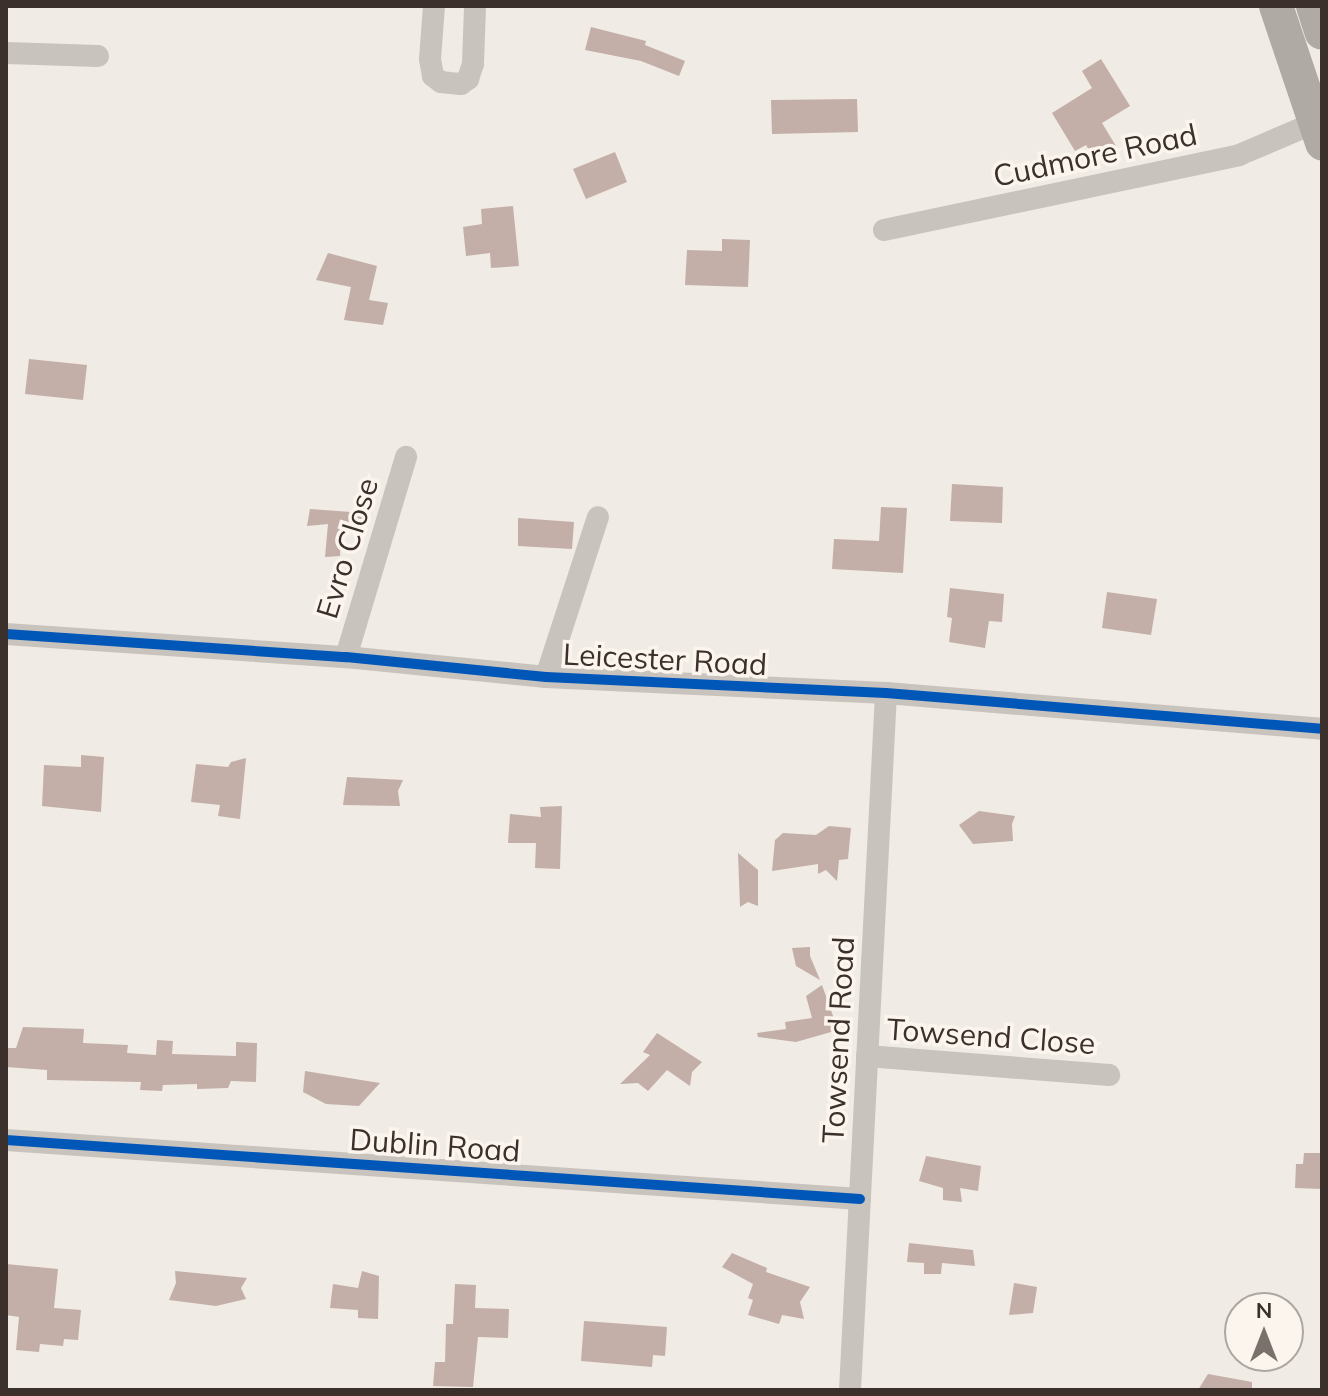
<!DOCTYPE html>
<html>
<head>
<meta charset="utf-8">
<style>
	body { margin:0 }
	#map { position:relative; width:1328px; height:1396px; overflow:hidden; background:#f0ebe5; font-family:Mulish,sans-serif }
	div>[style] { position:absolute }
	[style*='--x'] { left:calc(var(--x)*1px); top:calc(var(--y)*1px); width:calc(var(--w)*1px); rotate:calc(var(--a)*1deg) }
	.building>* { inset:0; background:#c3afa7 }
	.minor>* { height:22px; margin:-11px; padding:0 11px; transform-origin:11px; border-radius:11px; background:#c9c3be }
	.highway>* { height:34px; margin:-17px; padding:0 17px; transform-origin:17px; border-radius:17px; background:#afaaa4 }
	.cycleway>* { height:10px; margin:-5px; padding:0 5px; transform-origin:5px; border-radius:5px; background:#0057b8 }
	span { translate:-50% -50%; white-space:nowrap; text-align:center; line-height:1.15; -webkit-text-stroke:7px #fbf5ee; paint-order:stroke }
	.street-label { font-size:30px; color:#3b302b }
	.frame { position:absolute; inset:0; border:8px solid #3b302b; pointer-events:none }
	.north { position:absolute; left:1224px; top:1292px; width:80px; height:80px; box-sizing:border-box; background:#fbf5ee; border:2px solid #aea6a0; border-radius:50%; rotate:0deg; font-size:22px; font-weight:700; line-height:32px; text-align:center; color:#3b302b }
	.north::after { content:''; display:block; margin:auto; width:28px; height:36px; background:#7a716c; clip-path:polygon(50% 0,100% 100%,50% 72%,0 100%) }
</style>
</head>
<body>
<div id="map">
	<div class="building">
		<i style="clip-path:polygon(591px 27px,646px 41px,645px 45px,685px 61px,679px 76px,641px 61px,585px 50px)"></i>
		<i style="clip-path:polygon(1101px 59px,1130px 106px,1102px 123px,1116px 146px,1094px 159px,1086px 145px,1075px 151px,1052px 113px,1092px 88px,1082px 71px)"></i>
		<i style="clip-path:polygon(857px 99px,858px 132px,772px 134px,771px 100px)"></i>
		<i style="clip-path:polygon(615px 152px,627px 182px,586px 199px,573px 169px)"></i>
		<i style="clip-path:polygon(513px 206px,519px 266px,491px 268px,490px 253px,466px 256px,463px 227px,482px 224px,481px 209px)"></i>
		<i style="clip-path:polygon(722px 239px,750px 240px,748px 287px,685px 285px,687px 250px,722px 251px)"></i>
		<i style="clip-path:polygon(328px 253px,377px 266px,369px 300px,388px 303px,383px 325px,344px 320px,351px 287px,316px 280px)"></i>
		<i style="clip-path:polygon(29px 359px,87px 365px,83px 400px,25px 394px)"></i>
		<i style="clip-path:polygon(952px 484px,1003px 487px,1002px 523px,950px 521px)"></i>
		<i style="clip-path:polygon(881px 507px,907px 508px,903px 573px,832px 569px,834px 539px,879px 541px)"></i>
		<i style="clip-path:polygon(310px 509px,364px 513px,364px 522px,342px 526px,340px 556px,325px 557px,328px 524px,307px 526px)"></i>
		<i style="clip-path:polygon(518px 518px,574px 522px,572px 549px,518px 546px)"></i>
		<i style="clip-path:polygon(950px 588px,1004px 594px,1002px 622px,989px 621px,985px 648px,949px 642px,952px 618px,947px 617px)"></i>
		<i style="clip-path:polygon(1107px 592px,1157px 599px,1151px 635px,1102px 628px)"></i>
		<i style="clip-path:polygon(81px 755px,104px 757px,101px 812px,42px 806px,44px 765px,81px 767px)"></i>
		<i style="clip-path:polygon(246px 758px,240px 819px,218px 816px,220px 805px,191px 802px,196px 764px,228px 767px,231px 762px)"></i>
		<i style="clip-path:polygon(347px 777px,403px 780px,398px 791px,400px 806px,343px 805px)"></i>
		<i style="clip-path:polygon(562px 806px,560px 869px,535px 868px,536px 843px,508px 843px,510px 814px,541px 817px,540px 807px)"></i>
		<i style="clip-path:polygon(979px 811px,1015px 816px,1012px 824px,1013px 841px,973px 844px,959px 825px)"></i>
		<i style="clip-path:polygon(829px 826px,851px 828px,848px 859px,839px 860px,837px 881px,826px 870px,818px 874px,818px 864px,772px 871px,775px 840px,783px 833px,816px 835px)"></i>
		<i style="clip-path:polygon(738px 853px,758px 870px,758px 906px,748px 902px,740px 907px)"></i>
		<i style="clip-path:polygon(810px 947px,810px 956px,820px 980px,796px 966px,792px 948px)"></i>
		<i style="clip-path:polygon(822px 985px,838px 1030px,796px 1042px,758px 1037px,757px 1033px,786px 1029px,785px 1022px,812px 1018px,806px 996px)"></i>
		<i style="clip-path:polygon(23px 1027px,84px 1029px,83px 1043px,128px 1045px,127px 1053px,156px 1055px,157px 1040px,173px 1041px,172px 1054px,236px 1056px,236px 1042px,257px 1043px,256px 1082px,231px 1081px,228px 1088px,197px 1089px,197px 1084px,163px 1085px,162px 1091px,140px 1090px,141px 1082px,47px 1080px,47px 1070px,6px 1067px,6px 1048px,16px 1048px)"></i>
		<i style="clip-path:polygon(657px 1033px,702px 1062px,692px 1072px,690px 1086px,667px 1070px,648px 1091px,638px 1083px,620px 1084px,650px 1055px,643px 1052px)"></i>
		<i style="clip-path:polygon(305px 1071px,380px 1083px,359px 1106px,326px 1104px,303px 1092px)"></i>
		<i style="clip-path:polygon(1304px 1153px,1321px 1153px,1322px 1189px,1295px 1188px,1296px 1164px,1303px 1164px)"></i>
		<i style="clip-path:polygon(926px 1156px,981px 1166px,978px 1191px,960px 1188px,962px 1202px,943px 1200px,943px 1188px,919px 1181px)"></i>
		<i style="clip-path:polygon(909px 1243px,973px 1250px,975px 1266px,942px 1263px,941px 1274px,924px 1274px,924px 1263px,907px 1262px)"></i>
		<i style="clip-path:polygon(732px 1253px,767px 1268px,766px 1272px,810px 1287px,800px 1302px,804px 1319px,782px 1315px,779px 1324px,748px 1315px,753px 1300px,748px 1298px,753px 1284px,722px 1267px)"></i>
		<i style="clip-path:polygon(6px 1264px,58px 1269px,54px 1308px,81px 1310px,78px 1340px,64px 1339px,63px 1346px,40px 1344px,39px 1352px,16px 1350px,19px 1317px,6px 1315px)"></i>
		<i style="clip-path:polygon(175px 1271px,247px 1278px,241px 1288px,246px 1299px,216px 1306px,169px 1300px,176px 1283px)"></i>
		<i style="clip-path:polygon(362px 1271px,379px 1276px,378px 1319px,358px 1318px,358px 1310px,330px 1308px,333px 1284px,358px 1288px)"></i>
		<i style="clip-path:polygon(1014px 1283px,1037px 1287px,1033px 1313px,1009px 1315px)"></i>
		<i style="clip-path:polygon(455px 1284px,476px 1285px,475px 1308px,509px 1309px,508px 1338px,478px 1337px,473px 1387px,433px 1386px,435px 1362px,445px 1362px,446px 1324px,453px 1324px)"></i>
		<i style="clip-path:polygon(584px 1321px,667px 1327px,665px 1356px,653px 1355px,652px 1367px,581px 1361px)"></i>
		<i style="clip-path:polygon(1208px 1374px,1252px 1382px,1252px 1390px,1198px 1390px)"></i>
	</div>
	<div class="minor">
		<i style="--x:434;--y:6;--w:53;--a:94.3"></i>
		<i style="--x:430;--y:59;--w:17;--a:80"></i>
		<i style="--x:433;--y:76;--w:10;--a:37"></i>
		<i style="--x:441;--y:82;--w:20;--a:6"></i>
		<i style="--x:461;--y:84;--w:9;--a:-36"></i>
		<i style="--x:468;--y:79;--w:16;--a:-72"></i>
		<i style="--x:473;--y:64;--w:58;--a:-88"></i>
		<i style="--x:6;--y:53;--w:92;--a:1.9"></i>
		<i style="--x:884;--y:230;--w:363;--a:-11.9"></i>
		<i style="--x:1239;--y:155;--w:82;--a:-23.1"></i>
		<i style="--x:6;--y:634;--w:341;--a:3.9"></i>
		<i style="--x:346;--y:657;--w:201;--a:5.7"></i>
		<i style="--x:546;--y:677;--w:340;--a:2.7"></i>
		<i style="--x:886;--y:693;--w:437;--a:4.7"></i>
		<i style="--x:346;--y:657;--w:209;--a:-73.3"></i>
		<i style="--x:546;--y:677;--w:168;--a:-72"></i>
		<i style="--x:867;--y:1056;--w:243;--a:4.5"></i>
		<i style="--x:6;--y:1140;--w:856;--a:3.95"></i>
		<i style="--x:850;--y:1390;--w:698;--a:-87.04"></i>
	</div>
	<div class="highway">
		<i style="--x:1276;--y:6;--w:145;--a:71.4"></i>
		<i style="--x:1313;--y:6;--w:28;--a:72"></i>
	</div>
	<div class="cycleway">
		<i style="--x:6;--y:634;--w:341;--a:3.9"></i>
		<i style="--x:346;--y:657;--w:201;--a:5.7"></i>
		<i style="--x:546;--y:677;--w:340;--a:2.7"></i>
		<i style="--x:886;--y:693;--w:437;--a:4.7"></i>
		<i style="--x:6;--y:1140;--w:856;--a:3.95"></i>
	</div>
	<div class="street-label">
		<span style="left:1095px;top:155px;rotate:-12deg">Cudmore Road</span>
		<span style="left:347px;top:548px;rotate:-73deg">Evro Close</span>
		<span style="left:665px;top:659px;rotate:3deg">Leicester Road</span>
		<span style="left:991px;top:1036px;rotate:4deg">Towsend Close</span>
		<span style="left:838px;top:1040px;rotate:-87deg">Towsend Road</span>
		<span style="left:435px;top:1145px;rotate:4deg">Dublin Road</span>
	</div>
	<div class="frame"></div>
	<div class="north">N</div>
</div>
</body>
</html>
